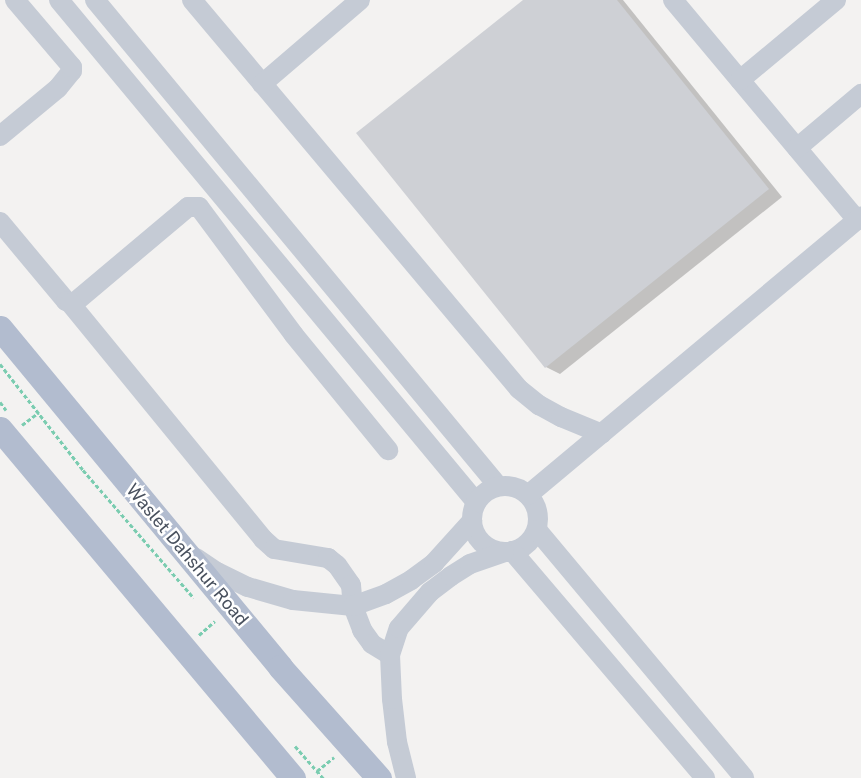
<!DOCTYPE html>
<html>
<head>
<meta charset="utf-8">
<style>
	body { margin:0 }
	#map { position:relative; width:861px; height:778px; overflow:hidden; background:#f3f2f1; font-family:"Public Sans",sans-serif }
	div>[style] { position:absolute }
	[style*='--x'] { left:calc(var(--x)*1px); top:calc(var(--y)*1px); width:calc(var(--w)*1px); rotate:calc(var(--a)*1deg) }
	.shadow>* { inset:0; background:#0003 }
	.building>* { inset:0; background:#ced0d5 }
	.path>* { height:3px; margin-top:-1.5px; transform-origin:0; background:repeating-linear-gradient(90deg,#7accb0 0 4px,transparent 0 6.5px) }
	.minor>* { height:20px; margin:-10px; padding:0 10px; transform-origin:10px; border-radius:10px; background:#c5cbd5 }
	.minor>.ring { margin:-10px; padding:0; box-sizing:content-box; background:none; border:20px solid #c5cbd5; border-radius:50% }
	.major>* { height:25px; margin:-12.5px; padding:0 12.5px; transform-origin:12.5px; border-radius:12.5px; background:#b2bccf }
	span { translate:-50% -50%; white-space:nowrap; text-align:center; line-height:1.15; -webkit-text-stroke:5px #fff; paint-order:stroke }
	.street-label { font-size:18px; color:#49515e }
</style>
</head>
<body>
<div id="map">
	<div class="shadow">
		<i style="clip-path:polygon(525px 0,623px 0,782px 197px,560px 374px,546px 367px)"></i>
	</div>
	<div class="building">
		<i style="clip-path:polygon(523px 0,617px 0,769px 189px,545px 368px,356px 133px)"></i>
	</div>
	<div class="path">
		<i style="--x:0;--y:364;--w:135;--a:51.9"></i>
		<i style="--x:83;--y:470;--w:169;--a:49.1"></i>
		<i style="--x:0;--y:402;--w:10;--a:53"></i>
		<i style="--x:22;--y:425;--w:21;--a:-37"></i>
		<i style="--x:199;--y:635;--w:21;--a:-41"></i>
		<i style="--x:295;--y:746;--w:43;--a:48.8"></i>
		<i style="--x:317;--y:771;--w:22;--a:-39"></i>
	</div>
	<div class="minor">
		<i style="--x:59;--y:0;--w:653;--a:50.28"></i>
		<i style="--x:95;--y:0;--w:631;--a:50.33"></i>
		<i style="--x:192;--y:0;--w:508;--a:49.95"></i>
		<i style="--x:519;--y:389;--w:26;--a:39"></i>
		<i style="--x:539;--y:405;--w:25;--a:29"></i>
		<i style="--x:561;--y:417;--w:44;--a:22.5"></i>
		<i style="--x:673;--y:0;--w:287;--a:50.1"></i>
		<i style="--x:740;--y:80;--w:125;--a:-39.8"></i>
		<i style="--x:262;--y:84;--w:129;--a:-40.6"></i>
		<i style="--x:0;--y:136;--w:75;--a:-39.6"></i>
		<i style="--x:58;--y:88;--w:22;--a:-51"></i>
		<i style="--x:72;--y:71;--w:4;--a:-90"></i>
		<i style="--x:72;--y:67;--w:88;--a:-130.4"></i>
		<i style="--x:797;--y:148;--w:84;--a:-40.2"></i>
		<i style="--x:0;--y:222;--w:103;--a:50.1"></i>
		<i style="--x:66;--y:301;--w:8;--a:14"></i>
		<i style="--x:74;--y:303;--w:149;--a:-40.1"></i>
		<i style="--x:188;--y:207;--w:11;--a:0"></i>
		<i style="--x:199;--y:207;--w:159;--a:53.4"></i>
		<i style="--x:294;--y:335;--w:149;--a:50.7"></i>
		<i style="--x:70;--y:303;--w:305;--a:50.7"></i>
		<i style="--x:263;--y:539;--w:15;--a:42"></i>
		<i style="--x:274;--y:549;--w:55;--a:9.5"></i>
		<i style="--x:328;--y:558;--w:11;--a:38"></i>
		<i style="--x:337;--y:565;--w:24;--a:55"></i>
		<i style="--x:351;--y:585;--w:21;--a:85"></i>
		<i style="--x:353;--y:606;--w:26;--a:69"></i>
		<i style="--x:362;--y:630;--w:17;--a:54"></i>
		<i style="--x:372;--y:644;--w:21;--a:31"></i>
		<i class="ring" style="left:472px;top:486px;width:46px;height:46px"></i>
		<i style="--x:528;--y:495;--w:434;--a:-39.9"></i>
		<i style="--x:537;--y:530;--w:323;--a:50.1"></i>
		<i style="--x:512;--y:551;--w:298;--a:49.6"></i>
		<i style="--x:196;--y:558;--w:25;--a:34"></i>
		<i style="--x:217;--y:572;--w:34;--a:26"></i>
		<i style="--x:248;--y:587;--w:47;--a:16.1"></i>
		<i style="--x:293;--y:600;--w:60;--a:5.7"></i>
		<i style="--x:353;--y:606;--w:35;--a:-20"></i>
		<i style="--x:386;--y:594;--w:29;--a:-29"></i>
		<i style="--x:411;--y:580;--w:29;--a:-36"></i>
		<i style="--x:434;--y:563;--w:57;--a:-47.9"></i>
		<i style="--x:406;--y:778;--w:37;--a:-104"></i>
		<i style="--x:397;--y:742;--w:43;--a:-96.6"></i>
		<i style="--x:392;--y:699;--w:44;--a:-92.6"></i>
		<i style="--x:390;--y:655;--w:28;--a:-72"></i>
		<i style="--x:399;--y:628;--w:48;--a:-49.3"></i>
		<i style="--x:430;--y:592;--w:26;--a:-37"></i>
		<i style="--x:451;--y:576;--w:22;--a:-32"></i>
		<i style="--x:470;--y:564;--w:36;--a:-19"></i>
	</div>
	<div class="major">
		<i style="--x:0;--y:328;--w:440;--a:50.4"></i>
		<i style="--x:280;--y:667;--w:149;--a:48.3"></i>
		<i style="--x:0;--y:429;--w:456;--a:50"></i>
	</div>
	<div class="street-label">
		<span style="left:187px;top:555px;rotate:50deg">Waslet Dahshur Road</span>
	</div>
</div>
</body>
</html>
